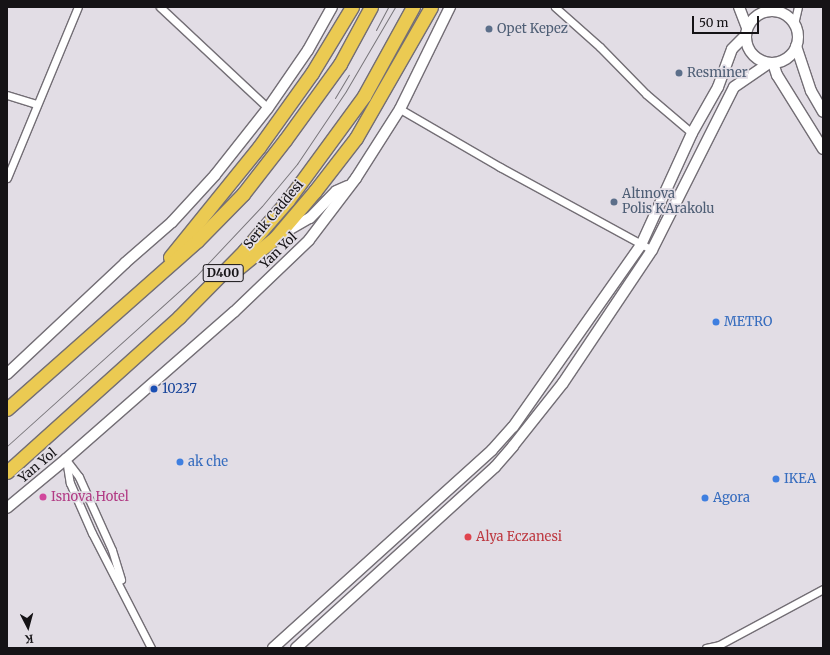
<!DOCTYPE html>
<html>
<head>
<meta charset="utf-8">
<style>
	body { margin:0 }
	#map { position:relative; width:830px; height:655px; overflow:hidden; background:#e2dde5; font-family:Merriweather,serif }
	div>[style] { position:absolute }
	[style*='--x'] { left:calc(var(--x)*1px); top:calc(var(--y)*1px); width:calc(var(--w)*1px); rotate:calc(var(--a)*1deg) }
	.roads { filter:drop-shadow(1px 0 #736e75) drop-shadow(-1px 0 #736e75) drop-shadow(0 1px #736e75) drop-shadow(0 -1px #736e75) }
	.street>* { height:7px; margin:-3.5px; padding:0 3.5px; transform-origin:3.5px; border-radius:3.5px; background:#fff }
	.secondary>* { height:10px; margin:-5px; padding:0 5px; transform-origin:5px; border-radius:5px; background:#fff }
	.secondary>.ring { margin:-5px; padding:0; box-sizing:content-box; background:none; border:10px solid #fff; border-radius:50% }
	.highway>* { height:13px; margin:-6.5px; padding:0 6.5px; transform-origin:6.5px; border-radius:6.5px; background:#ebca52 }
	.tram>* { height:1px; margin:-0.5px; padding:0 0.5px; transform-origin:0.5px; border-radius:0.5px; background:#78757a }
	.dots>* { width:11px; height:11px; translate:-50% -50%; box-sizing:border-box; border:2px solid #e2dde5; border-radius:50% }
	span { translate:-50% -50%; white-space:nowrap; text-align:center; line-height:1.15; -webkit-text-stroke:3.5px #e2dde5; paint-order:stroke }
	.shield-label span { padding:1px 3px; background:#e2dde5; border:1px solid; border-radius:3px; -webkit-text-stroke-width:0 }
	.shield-label { font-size:12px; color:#151316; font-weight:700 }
	.service-label { font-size:13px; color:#4e5e75 }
	.left { translate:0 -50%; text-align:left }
	.street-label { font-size:13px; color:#151316 }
	.shop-label { font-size:13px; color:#366cbe }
	.transit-label { font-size:13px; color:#164399 }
	.hotel-label { font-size:13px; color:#b23c85 }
	.health-label { font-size:13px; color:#be3a42 }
	.frame { position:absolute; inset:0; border:8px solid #151316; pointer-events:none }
	.north { position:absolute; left:8px; top:607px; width:40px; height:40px; -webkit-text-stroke:3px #e2dde5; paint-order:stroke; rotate:174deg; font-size:11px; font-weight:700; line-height:16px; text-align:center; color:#151316 }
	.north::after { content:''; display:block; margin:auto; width:14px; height:18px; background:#151316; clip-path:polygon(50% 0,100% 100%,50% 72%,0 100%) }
	.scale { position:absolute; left:692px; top:16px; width:67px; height:18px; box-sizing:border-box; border:2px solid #151316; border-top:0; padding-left:5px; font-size:12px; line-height:14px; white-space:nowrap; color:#151316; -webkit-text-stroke:3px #e2dde5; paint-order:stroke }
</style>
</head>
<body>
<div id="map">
	<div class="roads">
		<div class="street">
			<i style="--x:160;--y:7;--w:148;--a:43.1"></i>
			<i style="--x:555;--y:7;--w:60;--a:41.6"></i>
			<i style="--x:600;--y:47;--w:66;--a:45.6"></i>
			<i style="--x:646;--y:94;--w:60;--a:40.3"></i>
			<i style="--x:769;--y:11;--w:4;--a:-90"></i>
			<i style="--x:794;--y:24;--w:17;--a:-77"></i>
			<i style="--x:7;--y:95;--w:31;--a:17"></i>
			<i style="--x:400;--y:109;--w:116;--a:30.1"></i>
			<i style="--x:500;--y:167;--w:173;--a:28.6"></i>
			<i style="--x:7;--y:178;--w:185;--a:-67.5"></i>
			<i style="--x:66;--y:459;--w:24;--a:81"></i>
			<i style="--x:70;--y:483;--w:55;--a:66.3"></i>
			<i style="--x:92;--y:533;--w:129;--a:62.8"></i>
			<i style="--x:67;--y:461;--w:20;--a:53"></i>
			<i style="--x:79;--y:477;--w:80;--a:65.7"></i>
			<i style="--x:112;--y:550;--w:31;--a:73"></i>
			<i style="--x:706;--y:648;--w:13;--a:-13"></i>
			<i style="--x:719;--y:645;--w:118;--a:-28.3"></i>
		</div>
		<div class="secondary">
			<i style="--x:739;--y:7;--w:22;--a:69"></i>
			<i class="ring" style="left:746px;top:11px;width:42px;height:42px"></i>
			<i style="--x:796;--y:46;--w:47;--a:71.6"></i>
			<i style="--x:811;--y:91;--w:24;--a:60"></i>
			<i style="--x:773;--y:63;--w:13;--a:72"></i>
			<i style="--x:777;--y:75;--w:87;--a:58.1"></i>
			<i style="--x:280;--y:235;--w:34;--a:-30"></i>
			<i style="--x:310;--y:218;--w:37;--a:-46"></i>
			<i style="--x:336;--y:191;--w:13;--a:-23"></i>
			<i style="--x:7;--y:374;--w:162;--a:-43.2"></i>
			<i style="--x:125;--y:263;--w:62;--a:-41.1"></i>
			<i style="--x:172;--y:222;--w:64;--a:-47.5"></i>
			<i style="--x:215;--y:175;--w:85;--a:-51.7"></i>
			<i style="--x:268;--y:108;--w:70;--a:-55.4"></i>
			<i style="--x:308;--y:50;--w:49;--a:-60.8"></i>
			<i style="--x:7;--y:508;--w:77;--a:-39.7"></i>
			<i style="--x:66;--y:459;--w:223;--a:-41.2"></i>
			<i style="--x:234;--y:312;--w:104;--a:-43.8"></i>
			<i style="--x:309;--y:240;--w:78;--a:-52.8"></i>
			<i style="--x:356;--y:178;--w:82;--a:-57.5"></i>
			<i style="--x:400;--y:109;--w:114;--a:-63.9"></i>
			<i style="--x:273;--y:648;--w:295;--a:-42.1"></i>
			<i style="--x:492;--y:450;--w:31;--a:-48"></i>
			<i style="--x:513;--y:427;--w:223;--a:-54.9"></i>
			<i style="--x:641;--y:245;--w:123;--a:-65.5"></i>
			<i style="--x:692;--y:133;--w:53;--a:-60.5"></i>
			<i style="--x:718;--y:87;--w:40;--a:-69.8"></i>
			<i style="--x:732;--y:49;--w:20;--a:-45"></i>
			<i style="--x:296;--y:648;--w:269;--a:-42.3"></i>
			<i style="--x:495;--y:467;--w:28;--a:-49"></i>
			<i style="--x:513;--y:446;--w:80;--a:-51.6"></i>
			<i style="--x:563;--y:383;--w:160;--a:-56.2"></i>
			<i style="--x:652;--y:250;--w:182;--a:-63.3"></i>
			<i style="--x:734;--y:87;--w:42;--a:-34.4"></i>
		</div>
		<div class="highway">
			<i style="--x:170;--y:257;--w:141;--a:-51"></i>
			<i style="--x:259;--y:147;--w:91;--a:-54.4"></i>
			<i style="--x:312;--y:73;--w:77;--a:-58.8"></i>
			<i style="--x:236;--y:270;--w:50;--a:-39.4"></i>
			<i style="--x:275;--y:238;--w:62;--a:-49.6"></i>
			<i style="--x:315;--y:191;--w:67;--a:-52.3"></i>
			<i style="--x:356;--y:138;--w:151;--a:-60.2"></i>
			<i style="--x:7;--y:409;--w:254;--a:-41.5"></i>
			<i style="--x:197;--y:241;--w:66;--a:-45.6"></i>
			<i style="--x:243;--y:194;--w:68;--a:-52.1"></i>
			<i style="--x:285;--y:140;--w:94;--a:-54.1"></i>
			<i style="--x:340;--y:64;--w:65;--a:-61.5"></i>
			<i style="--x:7;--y:472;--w:232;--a:-42"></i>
			<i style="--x:179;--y:317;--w:93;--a:-45.4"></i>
			<i style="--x:244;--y:251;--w:67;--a:-49.2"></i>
			<i style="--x:288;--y:200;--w:129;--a:-53.8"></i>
			<i style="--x:364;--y:96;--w:102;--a:-61.2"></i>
		</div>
	</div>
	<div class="tram">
		<i style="--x:376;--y:30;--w:26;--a:-62"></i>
		<i style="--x:335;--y:98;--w:27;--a:-59"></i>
		<i style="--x:7;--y:446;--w:254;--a:-42"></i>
		<i style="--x:196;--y:276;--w:96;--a:-46.7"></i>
		<i style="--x:262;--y:206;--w:55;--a:-50.2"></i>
		<i style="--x:297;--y:164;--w:88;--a:-56.1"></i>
		<i style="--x:346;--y:91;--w:97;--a:-59.7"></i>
	</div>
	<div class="dots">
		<i style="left:489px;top:29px;background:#5c6f8a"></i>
		<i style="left:679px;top:73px;background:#5c6f8a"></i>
		<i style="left:614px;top:202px;background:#5c6f8a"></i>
		<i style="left:716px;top:322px;background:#3f7fe0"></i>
		<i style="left:154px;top:389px;background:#1a4fb4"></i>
		<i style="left:180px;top:462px;background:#3f7fe0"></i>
		<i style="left:776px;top:479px;background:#3f7fe0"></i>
		<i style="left:43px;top:497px;background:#d1479c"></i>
		<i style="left:705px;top:498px;background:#3f7fe0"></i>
		<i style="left:468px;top:537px;background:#e0444e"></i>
	</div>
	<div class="shield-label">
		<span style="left:223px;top:273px">D400</span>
	</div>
	<div class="service-label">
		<span class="left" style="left:497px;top:29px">Opet Kepez</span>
		<span class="left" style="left:687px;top:73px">Resminer</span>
		<span class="left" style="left:622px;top:202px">Altınova<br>Polis KArakolu</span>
	</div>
	<div class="street-label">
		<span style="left:274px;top:215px;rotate:-50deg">Serik Caddesi</span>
		<span style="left:279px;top:251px;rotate:-44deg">Yan Yol</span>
		<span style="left:38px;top:466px;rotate:-40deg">Yan Yol</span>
	</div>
	<div class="shop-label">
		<span class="left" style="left:724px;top:322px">METRO</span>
		<span class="left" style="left:188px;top:462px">ak che</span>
		<span class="left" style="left:784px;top:479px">IKEA</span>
		<span class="left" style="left:713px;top:498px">Agora</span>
	</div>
	<div class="transit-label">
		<span class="left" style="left:162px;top:389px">10237</span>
	</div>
	<div class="hotel-label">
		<span class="left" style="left:51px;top:497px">Isnova Hotel</span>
	</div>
	<div class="health-label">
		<span class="left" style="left:476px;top:537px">Alya Eczanesi</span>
	</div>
	<div class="frame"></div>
	<div class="north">K</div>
	<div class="scale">50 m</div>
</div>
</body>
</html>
